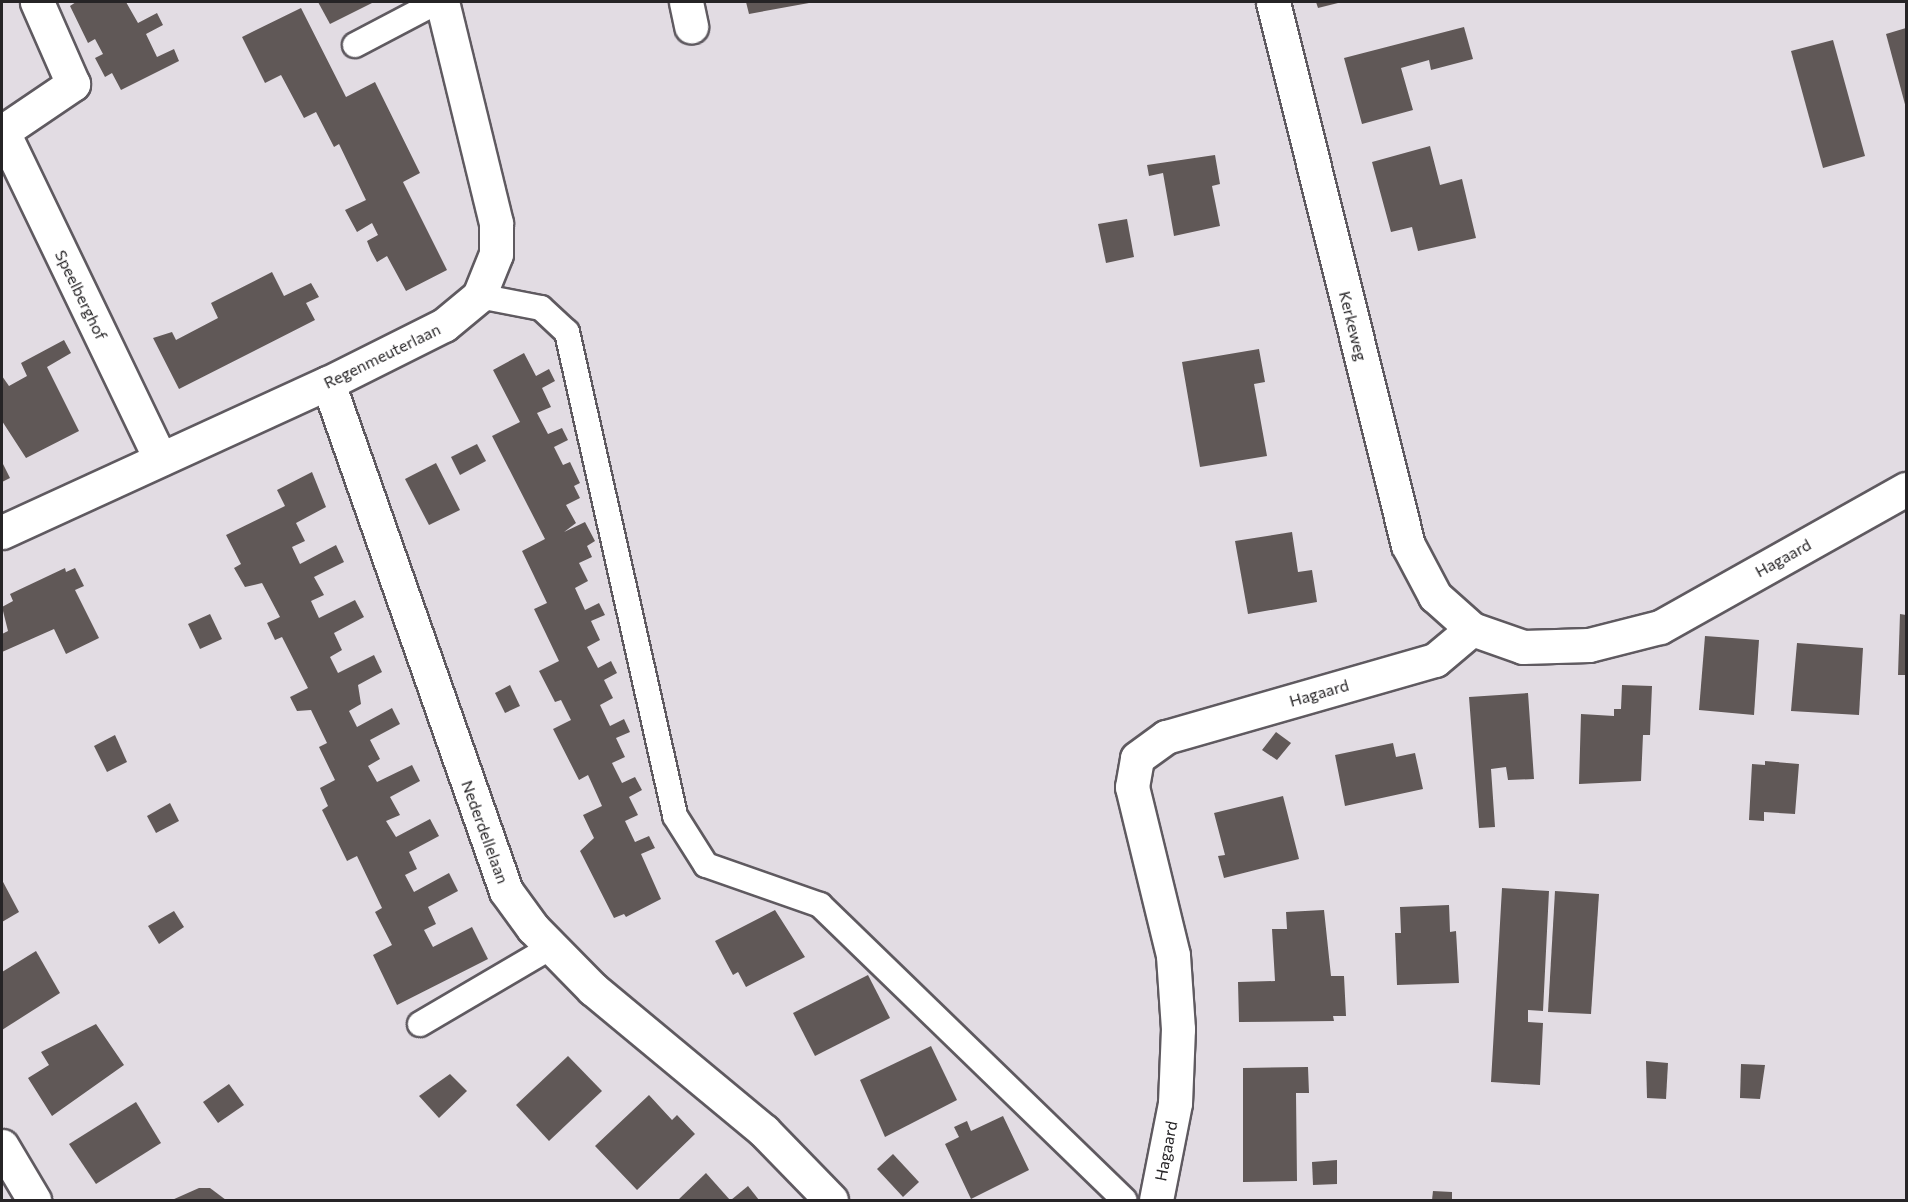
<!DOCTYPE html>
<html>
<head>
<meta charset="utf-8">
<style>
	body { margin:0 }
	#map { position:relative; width:1908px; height:1202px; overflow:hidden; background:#e2dce3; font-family:Commissioner,sans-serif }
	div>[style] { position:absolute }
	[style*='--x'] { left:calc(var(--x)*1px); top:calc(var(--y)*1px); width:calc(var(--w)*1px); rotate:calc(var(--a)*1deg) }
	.building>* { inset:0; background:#605857 }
	.roads { filter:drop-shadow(2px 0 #5f5a60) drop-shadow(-2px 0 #5f5a60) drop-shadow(0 2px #5f5a60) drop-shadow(0 -2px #5f5a60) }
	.service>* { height:24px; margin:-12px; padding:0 12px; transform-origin:12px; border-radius:12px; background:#fff }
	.minor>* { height:33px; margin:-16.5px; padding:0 16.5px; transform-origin:16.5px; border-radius:16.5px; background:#fff }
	span { translate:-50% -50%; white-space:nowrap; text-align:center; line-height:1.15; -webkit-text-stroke:6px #fff; paint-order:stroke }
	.street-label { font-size:16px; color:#262426 }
	.frame { position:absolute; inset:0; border:3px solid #262426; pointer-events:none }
</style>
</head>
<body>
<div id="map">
	<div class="building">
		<i style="clip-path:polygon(76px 2px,126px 2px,138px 23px,157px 13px,163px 25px,146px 34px,157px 57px,174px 49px,179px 61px,121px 90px,112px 73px,105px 77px,95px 58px,103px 54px,95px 39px,88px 43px,70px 6px)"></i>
		<i style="clip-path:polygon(318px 2px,374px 2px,330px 24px)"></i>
		<i style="clip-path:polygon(746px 2px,809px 2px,809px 3px,749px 14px)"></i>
		<i style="clip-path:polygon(1316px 2px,1342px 2px,1318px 8px)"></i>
		<i style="clip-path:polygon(301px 8px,346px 97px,375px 82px,420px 173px,403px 182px,447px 270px,406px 291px,387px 256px,377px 262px,371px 251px,367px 241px,378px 235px,372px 223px,357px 232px,345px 210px,366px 200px,339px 144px,334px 147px,316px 112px,304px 118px,281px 75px,265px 83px,242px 37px)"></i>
		<i style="clip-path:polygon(1464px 27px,1473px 59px,1431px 70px,1429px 60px,1401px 68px,1413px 110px,1362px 124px,1344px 58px)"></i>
		<i style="clip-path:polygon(1906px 28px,1906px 108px,1886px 34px)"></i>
		<i style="clip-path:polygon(1833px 40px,1865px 156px,1823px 168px,1791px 51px)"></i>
		<i style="clip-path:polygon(1430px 146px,1440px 185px,1462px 179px,1476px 238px,1418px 251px,1412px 227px,1391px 232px,1372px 162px)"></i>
		<i style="clip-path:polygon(1215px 155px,1220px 184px,1212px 186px,1220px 226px,1174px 236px,1163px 173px,1149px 176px,1147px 165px)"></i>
		<i style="clip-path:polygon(1127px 219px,1134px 257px,1106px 263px,1098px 224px)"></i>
		<i style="clip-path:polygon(272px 272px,284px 296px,311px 283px,319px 297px,306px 303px,315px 320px,179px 389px,153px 338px,172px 332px,176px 340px,218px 318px,211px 303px)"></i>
		<i style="clip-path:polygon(64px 340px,71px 353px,47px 367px,79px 431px,26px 458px,2px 421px,2px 376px,9px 386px,27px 376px,21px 363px)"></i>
		<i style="clip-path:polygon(1259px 349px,1265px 382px,1254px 384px,1267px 456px,1200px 467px,1182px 362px)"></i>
		<i style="clip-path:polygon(524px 353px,536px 376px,549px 369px,555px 381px,542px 388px,551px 407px,537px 413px,548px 434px,562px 428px,568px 440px,554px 447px,563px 465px,570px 462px,580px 483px,574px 486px,580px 498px,566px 505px,576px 523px,564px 532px,585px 522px,595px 541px,587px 546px,592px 557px,579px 563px,588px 581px,575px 588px,585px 610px,599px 603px,605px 615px,591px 621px,600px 640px,587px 647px,598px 668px,611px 661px,617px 673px,604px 680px,613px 698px,600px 705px,610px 726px,624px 719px,630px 732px,616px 738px,625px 757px,612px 763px,622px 783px,635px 777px,642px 790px,629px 797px,638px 815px,625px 821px,635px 842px,649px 836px,655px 848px,641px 854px,661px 899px,626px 917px,624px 914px,614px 918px,580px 851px,594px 838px,583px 815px,602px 806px,588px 775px,579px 780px,553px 729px,571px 720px,561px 700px,555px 702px,539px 671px,559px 661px,534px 609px,547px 603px,522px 551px,545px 539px,492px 436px,520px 422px,493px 370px)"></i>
		<i style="clip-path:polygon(477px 444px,486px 461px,460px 475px,451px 457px)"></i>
		<i style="clip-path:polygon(2px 462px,10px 478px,2px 482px)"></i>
		<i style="clip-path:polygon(436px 463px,460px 510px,429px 525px,405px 479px)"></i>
		<i style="clip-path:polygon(312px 472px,326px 507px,296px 523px,305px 541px,292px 547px,300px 564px,336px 545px,344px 562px,314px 577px,324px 595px,311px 601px,319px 618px,355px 600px,364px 617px,334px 633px,342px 650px,330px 657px,338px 673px,374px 655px,382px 672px,358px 685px,361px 704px,349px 711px,357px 727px,392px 708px,400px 724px,370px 740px,380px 759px,368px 766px,377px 782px,412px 765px,420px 781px,390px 797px,400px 815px,386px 821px,396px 837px,430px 819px,439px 836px,409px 852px,417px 869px,405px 875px,414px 892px,449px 873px,458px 891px,428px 907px,436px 924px,424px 930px,433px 947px,472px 927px,488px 959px,397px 1005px,373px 955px,392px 945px,375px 912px,382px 908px,357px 856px,347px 861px,322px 810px,328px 806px,320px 788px,335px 780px,319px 747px,327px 743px,311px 710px,297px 711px,290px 697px,308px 688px,282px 637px,275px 640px,267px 623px,280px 617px,262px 583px,245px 587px,234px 568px,241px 564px,226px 535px,285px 506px,277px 490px)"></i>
		<i style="clip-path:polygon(1292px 532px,1298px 572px,1312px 570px,1317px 602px,1248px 614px,1235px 541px)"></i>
		<i style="clip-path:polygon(65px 568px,66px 572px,75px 568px,84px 586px,75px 590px,99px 638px,66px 654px,54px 629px,2px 652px,2px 634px,8px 631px,2px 607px,13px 601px,10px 594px)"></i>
		<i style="clip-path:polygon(210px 614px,222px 639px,200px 649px,188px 624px)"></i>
		<i style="clip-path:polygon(1900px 614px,1906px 615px,1906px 675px,1898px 675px)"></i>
		<i style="clip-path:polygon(1705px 636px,1759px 640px,1754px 715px,1699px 710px)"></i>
		<i style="clip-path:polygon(1797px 643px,1863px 648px,1859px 715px,1791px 711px)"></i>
		<i style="clip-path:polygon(510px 685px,520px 706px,505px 713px,495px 693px)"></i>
		<i style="clip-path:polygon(1622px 685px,1652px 686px,1650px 735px,1643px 735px,1641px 781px,1579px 784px,1581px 714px,1614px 716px,1614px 709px,1621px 709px)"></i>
		<i style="clip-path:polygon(1528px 693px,1534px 779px,1508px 780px,1506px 767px,1491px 769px,1495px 827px,1479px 828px,1469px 697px)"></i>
		<i style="clip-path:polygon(1276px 732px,1291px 743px,1277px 760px,1262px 750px)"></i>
		<i style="clip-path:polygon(115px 735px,127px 762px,107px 772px,94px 746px)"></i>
		<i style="clip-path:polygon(1393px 743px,1396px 757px,1415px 753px,1423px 789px,1345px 806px,1335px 755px)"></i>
		<i style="clip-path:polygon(1765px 761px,1799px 764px,1795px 814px,1764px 812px,1764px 821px,1749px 820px,1752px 764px,1765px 765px)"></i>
		<i style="clip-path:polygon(1283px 796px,1299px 859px,1224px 878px,1218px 856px,1225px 855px,1214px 813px)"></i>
		<i style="clip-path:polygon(170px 803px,179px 821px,156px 833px,147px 816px)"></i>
		<i style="clip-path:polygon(2px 880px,19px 912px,2px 922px)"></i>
		<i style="clip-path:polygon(1502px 888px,1549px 891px,1543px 1011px,1528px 1010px,1528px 1022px,1543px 1023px,1540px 1085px,1491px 1082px)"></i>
		<i style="clip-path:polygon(1555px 891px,1599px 894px,1591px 1014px,1548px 1012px)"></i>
		<i style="clip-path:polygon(1449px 905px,1450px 932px,1456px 931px,1459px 983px,1397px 985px,1395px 933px,1401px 933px,1400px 907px)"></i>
		<i style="clip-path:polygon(775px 910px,805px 957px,746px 987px,738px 972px,733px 975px,715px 941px)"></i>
		<i style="clip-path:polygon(1324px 910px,1331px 976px,1344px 976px,1346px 1016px,1333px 1016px,1334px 1021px,1239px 1022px,1238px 982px,1275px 981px,1272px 929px,1287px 929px,1286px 912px)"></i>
		<i style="clip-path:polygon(174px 911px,184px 927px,159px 944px,148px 926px)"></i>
		<i style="clip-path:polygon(36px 951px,60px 993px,2px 1030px,2px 972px)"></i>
		<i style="clip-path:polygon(868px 975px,890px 1018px,815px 1056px,793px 1013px)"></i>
		<i style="clip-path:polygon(96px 1024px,124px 1065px,52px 1116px,28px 1078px,49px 1065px,41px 1052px)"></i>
		<i style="clip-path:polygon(931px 1046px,957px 1100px,885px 1137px,860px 1080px)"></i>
		<i style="clip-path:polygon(568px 1056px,602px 1091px,549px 1141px,516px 1105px)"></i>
		<i style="clip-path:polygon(1646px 1061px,1668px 1063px,1666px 1099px,1647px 1098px)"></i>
		<i style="clip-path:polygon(1741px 1064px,1765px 1065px,1760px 1099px,1740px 1098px)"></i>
		<i style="clip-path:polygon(1308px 1067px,1309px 1093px,1296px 1093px,1297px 1181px,1243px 1182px,1243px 1068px)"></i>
		<i style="clip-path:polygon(450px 1074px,467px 1091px,439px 1118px,419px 1096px)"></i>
		<i style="clip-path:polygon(229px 1084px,244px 1105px,218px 1123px,203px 1102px)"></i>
		<i style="clip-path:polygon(649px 1095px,672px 1120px,677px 1115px,695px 1134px,637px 1190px,595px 1146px)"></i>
		<i style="clip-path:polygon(136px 1102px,161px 1143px,96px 1184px,69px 1144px)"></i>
		<i style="clip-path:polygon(1003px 1116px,1029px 1170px,971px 1199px,945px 1144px,959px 1137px,954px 1127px,967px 1121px,971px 1131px)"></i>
		<i style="clip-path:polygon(893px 1154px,919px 1182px,903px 1197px,877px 1169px)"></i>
		<i style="clip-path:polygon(1337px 1160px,1337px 1184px,1313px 1185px,1312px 1162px)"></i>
		<i style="clip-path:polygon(706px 1173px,730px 1200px,678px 1200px)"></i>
		<i style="clip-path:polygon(748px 1186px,759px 1200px,731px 1200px)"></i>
		<i style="clip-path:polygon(199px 1188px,210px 1188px,226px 1200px,172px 1200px)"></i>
		<i style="clip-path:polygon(1433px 1191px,1452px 1192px,1452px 1200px,1432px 1200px)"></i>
	</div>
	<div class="roads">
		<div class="service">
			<i style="--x:355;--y:45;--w:93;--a:-27.7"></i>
			<i style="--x:479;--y:296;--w:63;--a:11"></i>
			<i style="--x:541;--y:308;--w:35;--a:43"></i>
			<i style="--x:567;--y:332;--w:496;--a:77.4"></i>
			<i style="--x:675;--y:816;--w:58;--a:57.7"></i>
			<i style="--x:706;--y:865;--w:121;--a:19.3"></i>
			<i style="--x:820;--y:905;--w:424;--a:44.1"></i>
			<i style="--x:420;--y:1024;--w:152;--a:-30.4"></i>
		</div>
		<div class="minor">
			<i style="--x:686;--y:2;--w:25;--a:78"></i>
			<i style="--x:1273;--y:2;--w:560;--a:76.04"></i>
			<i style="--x:1408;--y:545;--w:58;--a:62.1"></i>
			<i style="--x:1435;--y:596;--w:50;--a:41.7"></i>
			<i style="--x:1472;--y:629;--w:54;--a:19.4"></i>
			<i style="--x:1523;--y:647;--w:66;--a:-1.7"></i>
			<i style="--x:1589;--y:645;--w:73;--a:-14.2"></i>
			<i style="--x:1660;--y:627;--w:282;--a:-29.3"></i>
			<i style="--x:2;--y:130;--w:365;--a:64.3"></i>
			<i style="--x:2;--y:132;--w:86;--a:-34.1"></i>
			<i style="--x:73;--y:84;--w:90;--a:-113.7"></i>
			<i style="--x:328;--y:383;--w:538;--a:70.69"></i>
			<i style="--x:506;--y:891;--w:46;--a:53.9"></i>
			<i style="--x:533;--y:928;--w:86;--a:45.5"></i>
			<i style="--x:593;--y:989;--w:222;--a:39.7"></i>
			<i style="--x:764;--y:1131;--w:96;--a:45.8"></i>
			<i style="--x:2;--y:532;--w:358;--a:-24.6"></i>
			<i style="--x:328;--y:383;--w:130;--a:-26.6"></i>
			<i style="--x:444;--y:325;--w:45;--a:-39.6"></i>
			<i style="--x:479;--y:296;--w:45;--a:-68"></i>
			<i style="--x:496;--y:254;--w:31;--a:-90"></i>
			<i style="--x:496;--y:223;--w:228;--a:-103.7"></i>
			<i style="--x:2;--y:1146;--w:63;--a:59.3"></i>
			<i style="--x:1156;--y:1200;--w:99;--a:-78.9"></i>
			<i style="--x:1175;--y:1103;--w:74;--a:-87.7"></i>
			<i style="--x:1178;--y:1029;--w:74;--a:-93.9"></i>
			<i style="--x:1173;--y:955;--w:173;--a:-103.7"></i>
			<i style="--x:1132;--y:787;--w:29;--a:-80"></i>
			<i style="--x:1137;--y:758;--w:36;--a:-36"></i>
			<i style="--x:1166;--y:737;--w:280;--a:-16"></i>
			<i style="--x:1435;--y:660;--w:48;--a:-40"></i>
		</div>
	</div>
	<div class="street-label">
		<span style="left:81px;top:295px;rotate:64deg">Speelberghof</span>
		<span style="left:1353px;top:326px;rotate:76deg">Kerkeweg</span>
		<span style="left:382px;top:356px;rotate:-26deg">Regenmeuterlaan</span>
		<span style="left:1783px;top:558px;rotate:-29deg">Hagaard</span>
		<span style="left:1319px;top:693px;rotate:-16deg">Hagaard</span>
		<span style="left:485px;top:832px;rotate:70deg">Nederdellelaan</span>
		<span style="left:1166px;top:1151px;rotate:-79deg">Hagaard</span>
	</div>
	<div class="frame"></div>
</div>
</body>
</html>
